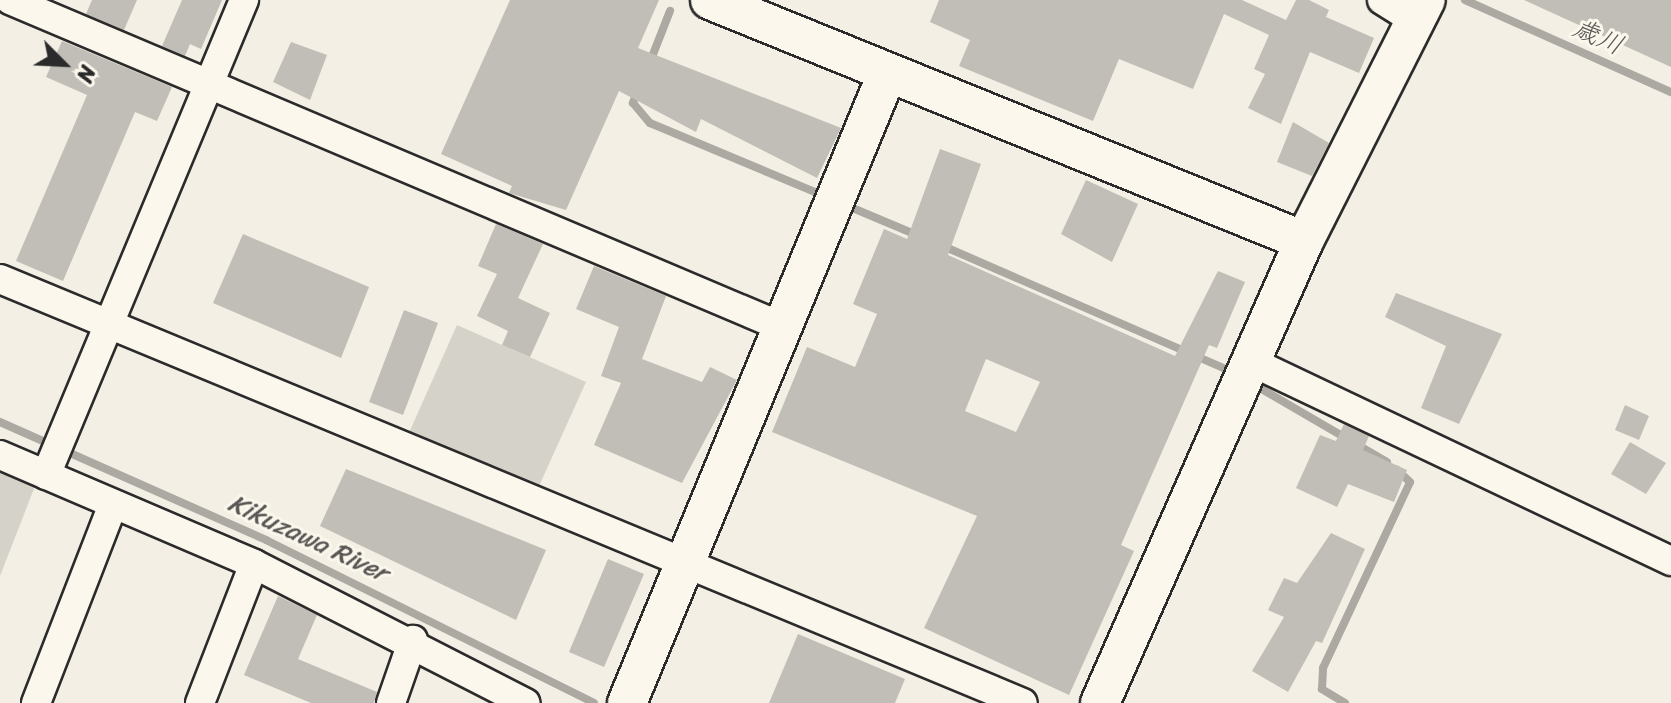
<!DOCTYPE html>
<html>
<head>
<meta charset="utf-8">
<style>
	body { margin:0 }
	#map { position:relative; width:1671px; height:703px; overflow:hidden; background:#f3efe4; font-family:Sriracha,"Klee One",sans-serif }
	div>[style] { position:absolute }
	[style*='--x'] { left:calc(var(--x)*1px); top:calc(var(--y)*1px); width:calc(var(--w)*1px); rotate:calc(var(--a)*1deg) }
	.green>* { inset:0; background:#d5d2c9 }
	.stream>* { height:8px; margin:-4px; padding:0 4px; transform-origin:4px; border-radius:4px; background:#aca9a2 }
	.building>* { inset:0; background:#c0beb6 }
	.roads { filter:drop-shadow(2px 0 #2b2b2b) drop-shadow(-2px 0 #2b2b2b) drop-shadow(0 2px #2b2b2b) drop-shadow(0 -2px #2b2b2b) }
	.street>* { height:28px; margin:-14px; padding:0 14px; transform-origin:14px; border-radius:14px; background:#fbf7ec }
	.secondary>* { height:38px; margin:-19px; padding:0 19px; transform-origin:19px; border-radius:19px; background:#fbf7ec }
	span { translate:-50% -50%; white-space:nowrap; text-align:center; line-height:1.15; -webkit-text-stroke:6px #fbf7ec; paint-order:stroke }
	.water-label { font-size:26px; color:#585755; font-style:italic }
	.north { position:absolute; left:24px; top:24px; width:80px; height:80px; -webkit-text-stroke:6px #fbf7ec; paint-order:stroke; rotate:114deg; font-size:22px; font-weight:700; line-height:32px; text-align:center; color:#2b2b2b }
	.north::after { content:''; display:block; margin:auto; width:28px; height:36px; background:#2b2b2b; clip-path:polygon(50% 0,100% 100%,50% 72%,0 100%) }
</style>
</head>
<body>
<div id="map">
	<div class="green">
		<i style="clip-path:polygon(457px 325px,586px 382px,539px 486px,408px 435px)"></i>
		<i style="clip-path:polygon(0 466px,37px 481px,0 576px)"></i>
	</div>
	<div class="stream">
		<i style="--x:1465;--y:0;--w:226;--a:24.1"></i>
		<i style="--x:650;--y:62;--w:55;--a:-68.6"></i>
		<i style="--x:638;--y:89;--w:15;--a:110"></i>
		<i style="--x:633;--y:103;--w:26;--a:50"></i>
		<i style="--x:650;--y:123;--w:192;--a:22.7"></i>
		<i style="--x:843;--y:204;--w:82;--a:22.8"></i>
		<i style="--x:943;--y:246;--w:318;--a:23.5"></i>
		<i style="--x:1253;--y:384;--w:155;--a:30.2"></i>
		<i style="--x:0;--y:422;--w:291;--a:23.9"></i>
		<i style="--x:266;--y:540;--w:366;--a:26.4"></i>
		<i style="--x:1345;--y:703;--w:27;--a:-149"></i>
		<i style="--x:1322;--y:689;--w:21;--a:-87"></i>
		<i style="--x:1323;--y:668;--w:205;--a:-64.9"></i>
		<i style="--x:1410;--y:482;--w:18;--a:-137"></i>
	</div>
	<div class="building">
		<i style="clip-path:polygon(92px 0,137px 0,124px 30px,86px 14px)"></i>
		<i style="clip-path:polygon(182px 0,222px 0,201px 49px,190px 44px,185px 56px,162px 46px)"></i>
		<i style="clip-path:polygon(510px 0,659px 0,638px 48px,841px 128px,817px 178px,701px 119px,696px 132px,619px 91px,566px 210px,509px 193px,512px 186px,441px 154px)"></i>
		<i style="clip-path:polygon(939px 0,1242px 0,1286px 20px,1296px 0,1309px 0,1329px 10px,1326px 17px,1374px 38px,1359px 73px,1310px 52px,1281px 124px,1248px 108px,1265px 74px,1254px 69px,1269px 35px,1224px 14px,1193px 89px,1119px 59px,1093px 121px,959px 66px,970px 40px,930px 22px)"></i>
		<i style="clip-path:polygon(1524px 0,1671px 0,1671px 67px)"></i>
		<i style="clip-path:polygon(62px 41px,172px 87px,157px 121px,135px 112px,63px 281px,16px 261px,87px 95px,46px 77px)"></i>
		<i style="clip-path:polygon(291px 42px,327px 55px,310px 100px,273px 82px)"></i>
		<i style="clip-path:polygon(1293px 122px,1329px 143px,1312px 176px,1277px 162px)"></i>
		<i style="clip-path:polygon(evenodd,940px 149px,981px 164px,948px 255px,1175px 356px,1218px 271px,1245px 282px,1217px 348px,1209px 345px,1121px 545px,1134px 551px,1069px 695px,924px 628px,977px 516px,772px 432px,807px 347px,855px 367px,877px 314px,853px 304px,884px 229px,907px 239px,940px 149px,986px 359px,1040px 382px,1016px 432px,965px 411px,986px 359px)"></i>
		<i style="clip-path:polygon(1086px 180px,1138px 204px,1112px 262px,1061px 234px)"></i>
		<i style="clip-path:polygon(496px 224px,543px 244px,518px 298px,550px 313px,530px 357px,502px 345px,508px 331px,477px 316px,497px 274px,478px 266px)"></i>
		<i style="clip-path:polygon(243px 234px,369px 287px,341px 358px,213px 303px)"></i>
		<i style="clip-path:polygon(594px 266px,666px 296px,642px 359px,702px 382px,710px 367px,737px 380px,682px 483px,594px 445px,621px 383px,601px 376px,619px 327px,576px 309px)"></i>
		<i style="clip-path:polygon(1396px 293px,1502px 334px,1459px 424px,1421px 408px,1446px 346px,1385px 317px)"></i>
		<i style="clip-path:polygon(404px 310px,438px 323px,403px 415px,369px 402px)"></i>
		<i style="clip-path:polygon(1625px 405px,1649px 416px,1639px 440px,1615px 430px)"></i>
		<i style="clip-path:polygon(1344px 424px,1369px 436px,1363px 450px,1407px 470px,1394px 502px,1348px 484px,1337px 507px,1296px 488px,1320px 435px,1336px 441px)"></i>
		<i style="clip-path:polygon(1630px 442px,1666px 463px,1646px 494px,1611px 474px)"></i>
		<i style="clip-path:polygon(346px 469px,546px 550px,516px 620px,320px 526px)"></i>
		<i style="clip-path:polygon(1331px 533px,1365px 549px,1322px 643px,1316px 641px,1288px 692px,1252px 671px,1284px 617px,1268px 610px,1284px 578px,1297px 583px)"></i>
		<i style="clip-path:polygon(608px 559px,644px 574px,604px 667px,569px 652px)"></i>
		<i style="clip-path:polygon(278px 596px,317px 615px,298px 659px,377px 692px,374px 703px,311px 703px,244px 675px)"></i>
		<i style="clip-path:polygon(798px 634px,905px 679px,895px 703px,769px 703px)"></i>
	</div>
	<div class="roads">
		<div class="street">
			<i style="--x:10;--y:0;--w:842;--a:22.94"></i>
			<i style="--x:1382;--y:0;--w:39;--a:32"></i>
			<i style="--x:0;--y:279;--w:1107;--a:22.51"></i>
			<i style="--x:1252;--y:362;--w:464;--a:25.4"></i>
			<i style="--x:0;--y:455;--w:276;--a:23.2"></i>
			<i style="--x:254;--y:564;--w:305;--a:27.1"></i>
			<i style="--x:46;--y:475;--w:515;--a:-67.37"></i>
			<i style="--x:36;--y:703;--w:213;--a:-68.8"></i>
			<i style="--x:200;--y:703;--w:149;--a:-68.8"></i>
			<i style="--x:391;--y:703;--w:67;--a:-70.8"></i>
		</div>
		<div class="secondary">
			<i style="--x:710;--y:0;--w:641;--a:22.08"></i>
			<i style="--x:627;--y:703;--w:681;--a:-67.54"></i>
			<i style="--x:1100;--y:703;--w:505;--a:-66.18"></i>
			<i style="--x:1304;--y:241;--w:270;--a:-63.2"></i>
		</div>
	</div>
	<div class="water-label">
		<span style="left:1598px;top:37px;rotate:24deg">歳川</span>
		<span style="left:308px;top:538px;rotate:25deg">Kikuzawa River</span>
	</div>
	<div class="north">N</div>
</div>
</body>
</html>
